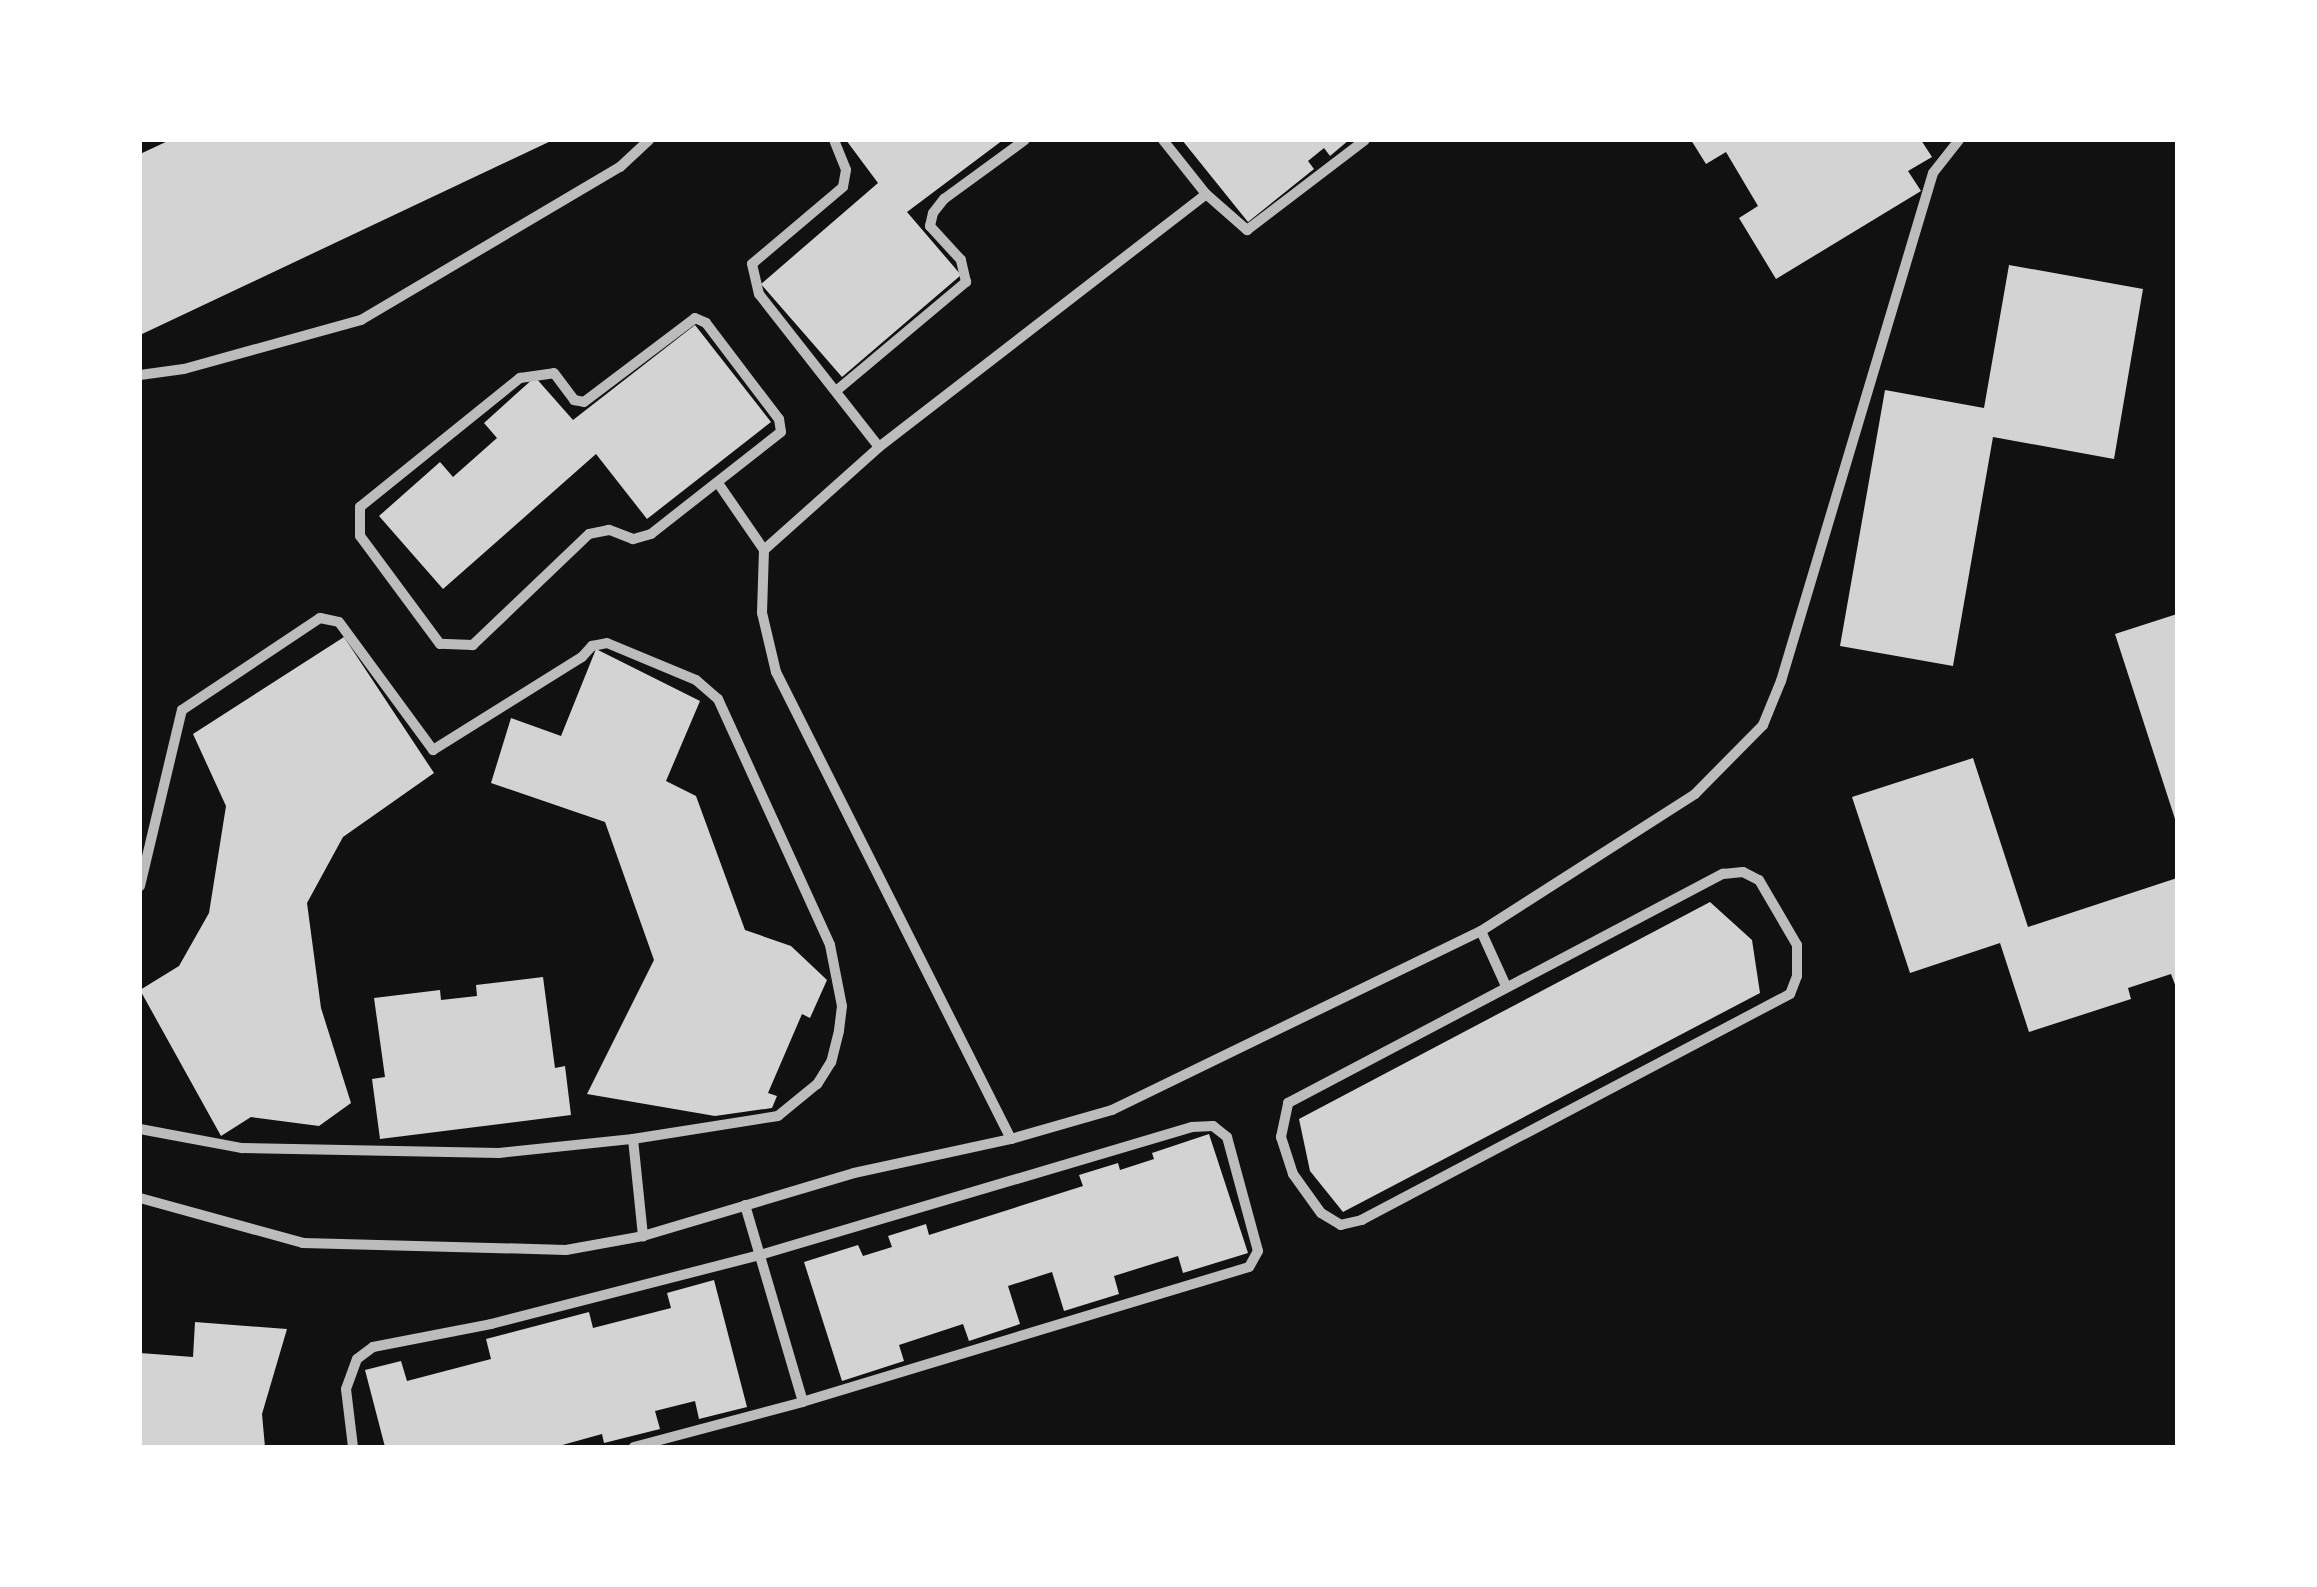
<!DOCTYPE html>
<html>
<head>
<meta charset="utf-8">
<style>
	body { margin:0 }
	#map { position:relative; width:2317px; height:1587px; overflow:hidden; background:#111; font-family:Roboto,sans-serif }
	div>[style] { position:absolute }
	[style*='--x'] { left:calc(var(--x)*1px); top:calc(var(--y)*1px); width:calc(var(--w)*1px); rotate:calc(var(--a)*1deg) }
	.building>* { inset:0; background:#d3d3d3 }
	.minor>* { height:10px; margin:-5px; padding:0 5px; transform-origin:5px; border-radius:5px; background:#bcbcbc }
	span { translate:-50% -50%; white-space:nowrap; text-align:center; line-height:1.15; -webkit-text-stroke:9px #fff; paint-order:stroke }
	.frame { position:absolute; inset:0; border:142px solid #fff; pointer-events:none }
</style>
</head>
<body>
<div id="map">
	<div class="building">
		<i style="clip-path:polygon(170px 140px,553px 140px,140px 335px,140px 154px)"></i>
		<i style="clip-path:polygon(846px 140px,1003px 140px,907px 212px,961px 275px,842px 377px,761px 284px,878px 183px)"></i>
		<i style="clip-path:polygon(1182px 140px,1349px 140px,1330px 156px,1324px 148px,1308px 161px,1314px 169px,1248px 222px)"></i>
		<i style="clip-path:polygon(1691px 140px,1921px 140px,1932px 157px,1908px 171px,1921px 191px,1776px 279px,1739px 218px,1758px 206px,1726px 152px,1706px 164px)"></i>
		<i style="clip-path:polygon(2009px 265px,2143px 289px,2114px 459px,1993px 437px,1953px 666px,1840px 646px,1885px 390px,1984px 408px)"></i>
		<i style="clip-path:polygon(695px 325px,771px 422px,647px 519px,596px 454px,443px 589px,379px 516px,440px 462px,453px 477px,497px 438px,484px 423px,535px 377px,573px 420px)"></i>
		<i style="clip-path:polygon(2177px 614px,2177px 822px,2176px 822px,2115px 634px)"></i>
		<i style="clip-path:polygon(344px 637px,434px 773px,343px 837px,307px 903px,321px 1008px,351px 1103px,319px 1126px,251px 1117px,221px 1136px,140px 990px,179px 966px,209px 913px,226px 806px,193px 734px)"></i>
		<i style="clip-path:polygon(596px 649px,700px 701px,666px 781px,696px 796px,745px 930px,791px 946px,827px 980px,810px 1018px,802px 1014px,768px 1093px,777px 1096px,772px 1108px,715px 1116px,587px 1094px,654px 960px,605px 822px,491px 783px,511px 718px,561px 736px)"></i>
		<i style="clip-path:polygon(1973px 758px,2028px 927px,2177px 878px,2177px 990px,2171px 974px,2128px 988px,2131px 999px,2029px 1032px,2000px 943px,1910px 973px,1852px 797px)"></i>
		<i style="clip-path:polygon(1710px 902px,1752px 940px,1760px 993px,1343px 1212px,1310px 1171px,1299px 1119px)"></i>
		<i style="clip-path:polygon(543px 977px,555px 1068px,565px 1066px,571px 1115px,380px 1139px,372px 1079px,385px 1077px,374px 998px,440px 990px,441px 1000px,477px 996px,476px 985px)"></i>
		<i style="clip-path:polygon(1209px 1134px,1248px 1253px,1183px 1273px,1178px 1256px,1114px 1276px,1119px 1294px,1064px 1311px,1052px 1272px,1008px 1286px,1020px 1324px,969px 1341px,963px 1324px,899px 1345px,904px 1361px,842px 1381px,804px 1262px,858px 1245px,863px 1256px,892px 1247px,888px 1236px,926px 1224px,929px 1235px,1083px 1186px,1079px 1175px,1118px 1163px,1120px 1170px,1154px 1159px,1152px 1153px)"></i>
		<i style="clip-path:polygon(714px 1280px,747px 1407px,699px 1419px,695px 1401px,655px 1411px,660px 1429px,604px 1443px,602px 1434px,555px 1447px,385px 1447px,365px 1370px,401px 1361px,407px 1381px,491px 1359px,486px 1339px,589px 1312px,593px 1328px,671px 1308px,667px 1293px)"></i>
		<i style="clip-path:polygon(195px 1322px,287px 1329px,262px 1414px,265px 1447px,140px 1446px,140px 1353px,193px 1357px)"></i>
	</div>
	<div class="minor">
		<i style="--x:834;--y:140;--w:32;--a:68"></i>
		<i style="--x:846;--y:170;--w:17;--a:100"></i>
		<i style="--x:843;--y:187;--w:119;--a:139.8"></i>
		<i style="--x:752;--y:264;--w:31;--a:77"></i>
		<i style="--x:759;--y:294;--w:194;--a:51.9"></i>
		<i style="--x:1163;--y:140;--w:69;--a:51.5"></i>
		<i style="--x:1206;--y:194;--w:55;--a:41.3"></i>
		<i style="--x:1247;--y:230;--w:148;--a:-37.3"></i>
		<i style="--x:695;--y:318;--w:12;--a:24"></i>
		<i style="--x:706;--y:323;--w:121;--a:52.8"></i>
		<i style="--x:779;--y:419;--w:13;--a:81"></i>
		<i style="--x:781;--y:432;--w:165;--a:141.9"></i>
		<i style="--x:651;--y:534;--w:19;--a:164"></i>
		<i style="--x:633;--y:539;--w:26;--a:-159"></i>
		<i style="--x:609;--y:530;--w:20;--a:169"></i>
		<i style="--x:589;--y:534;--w:161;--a:136.3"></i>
		<i style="--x:473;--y:645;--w:33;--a:-178"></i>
		<i style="--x:440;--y:644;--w:134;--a:-126.5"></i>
		<i style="--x:360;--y:536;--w:29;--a:-90"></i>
		<i style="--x:360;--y:507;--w:206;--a:-38.9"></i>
		<i style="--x:520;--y:378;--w:34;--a:-8"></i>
		<i style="--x:554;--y:373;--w:34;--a:53"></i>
		<i style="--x:574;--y:400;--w:10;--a:11"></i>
		<i style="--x:584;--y:402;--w:139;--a:-37.1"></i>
		<i style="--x:140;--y:375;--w:44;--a:-7.8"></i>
		<i style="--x:184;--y:369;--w:184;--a:-15.5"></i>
		<i style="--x:361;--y:320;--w:301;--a:-30.6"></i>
		<i style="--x:620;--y:167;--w:40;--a:-43"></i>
		<i style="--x:836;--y:391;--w:170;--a:-40"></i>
		<i style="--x:966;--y:282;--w:23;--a:-103"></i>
		<i style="--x:961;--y:260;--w:46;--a:-132.4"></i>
		<i style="--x:930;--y:226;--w:13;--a:-77"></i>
		<i style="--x:933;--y:213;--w:18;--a:-52"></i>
		<i style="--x:944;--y:199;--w:100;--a:-36.1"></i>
		<i style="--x:718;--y:483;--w:81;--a:55.5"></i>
		<i style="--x:1743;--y:872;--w:18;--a:27"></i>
		<i style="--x:1759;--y:880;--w:75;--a:59.7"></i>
		<i style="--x:1797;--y:945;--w:31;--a:90"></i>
		<i style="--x:1797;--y:976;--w:19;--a:111"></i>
		<i style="--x:1790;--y:994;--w:484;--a:152.2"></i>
		<i style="--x:1362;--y:1220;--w:22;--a:167"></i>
		<i style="--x:1341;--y:1225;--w:23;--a:-149"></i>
		<i style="--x:1321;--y:1213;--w:48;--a:-125.7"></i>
		<i style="--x:1293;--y:1174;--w:39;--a:-108"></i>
		<i style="--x:1281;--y:1137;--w:35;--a:-78"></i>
		<i style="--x:1288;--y:1103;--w:492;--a:-27.8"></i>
		<i style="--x:1723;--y:874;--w:20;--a:-6"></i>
		<i style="--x:140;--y:886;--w:181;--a:-76.6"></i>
		<i style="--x:182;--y:710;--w:166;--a:-33.7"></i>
		<i style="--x:320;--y:618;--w:19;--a:12"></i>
		<i style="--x:339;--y:622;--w:159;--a:53.7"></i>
		<i style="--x:433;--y:750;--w:176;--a:-32"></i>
		<i style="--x:582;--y:657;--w:15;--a:-48"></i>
		<i style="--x:592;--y:646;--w:15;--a:-11"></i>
		<i style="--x:607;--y:643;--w:96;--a:22.6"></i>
		<i style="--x:696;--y:680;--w:29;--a:41"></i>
		<i style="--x:718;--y:699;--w:270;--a:65.5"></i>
		<i style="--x:830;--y:945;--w:62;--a:78.9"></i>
		<i style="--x:842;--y:1006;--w:25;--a:97"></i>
		<i style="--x:839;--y:1031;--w:32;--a:104"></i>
		<i style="--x:831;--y:1062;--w:26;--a:122"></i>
		<i style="--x:817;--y:1084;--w:50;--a:140.6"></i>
		<i style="--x:778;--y:1116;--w:147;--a:171"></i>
		<i style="--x:1481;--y:931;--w:60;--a:65.6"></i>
		<i style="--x:140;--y:1129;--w:104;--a:10.6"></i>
		<i style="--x:242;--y:1148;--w:257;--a:1.1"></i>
		<i style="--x:499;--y:1153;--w:135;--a:-6"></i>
		<i style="--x:633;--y:1139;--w:98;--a:84.1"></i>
		<i style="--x:1011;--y:1139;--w:523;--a:-116.71"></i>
		<i style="--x:776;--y:672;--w:61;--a:-103.3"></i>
		<i style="--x:762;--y:613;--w:63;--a:-88.2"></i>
		<i style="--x:764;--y:550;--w:154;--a:-41.8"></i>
		<i style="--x:879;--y:447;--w:413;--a:-37.7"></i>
		<i style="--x:140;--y:1198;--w:169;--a:15.4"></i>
		<i style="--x:303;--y:1243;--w:263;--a:1.5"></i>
		<i style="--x:566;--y:1250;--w:78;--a:-10.3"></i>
		<i style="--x:643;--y:1236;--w:220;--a:-16.6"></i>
		<i style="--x:854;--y:1173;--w:161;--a:-12.2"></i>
		<i style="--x:1011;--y:1139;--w:105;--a:-16"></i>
		<i style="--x:1112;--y:1110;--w:410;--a:-25.9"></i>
		<i style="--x:1481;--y:931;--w:254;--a:-32.6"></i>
		<i style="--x:1695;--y:794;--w:97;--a:-45.4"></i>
		<i style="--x:1763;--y:725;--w:48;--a:-67.8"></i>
		<i style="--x:1781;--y:681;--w:530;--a:-73.34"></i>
		<i style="--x:1933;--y:173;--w:42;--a:-51.8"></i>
		<i style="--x:745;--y:1205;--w:205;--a:73.6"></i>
		<i style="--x:353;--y:1447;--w:58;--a:-96.9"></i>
		<i style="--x:346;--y:1389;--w:32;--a:-70"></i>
		<i style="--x:357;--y:1359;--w:20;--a:-37"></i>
		<i style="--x:373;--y:1347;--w:120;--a:-11"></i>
		<i style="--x:491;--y:1324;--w:278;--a:-14.4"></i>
		<i style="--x:760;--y:1255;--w:451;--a:-16.5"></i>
		<i style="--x:1192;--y:1127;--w:21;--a:-3"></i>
		<i style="--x:1213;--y:1126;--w:18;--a:38"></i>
		<i style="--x:1227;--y:1137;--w:118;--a:74.8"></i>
		<i style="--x:1258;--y:1251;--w:18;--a:119"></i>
		<i style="--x:1249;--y:1267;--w:466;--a:163.2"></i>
		<i style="--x:803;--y:1402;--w:175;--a:165.1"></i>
	</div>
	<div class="frame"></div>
</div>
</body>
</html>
